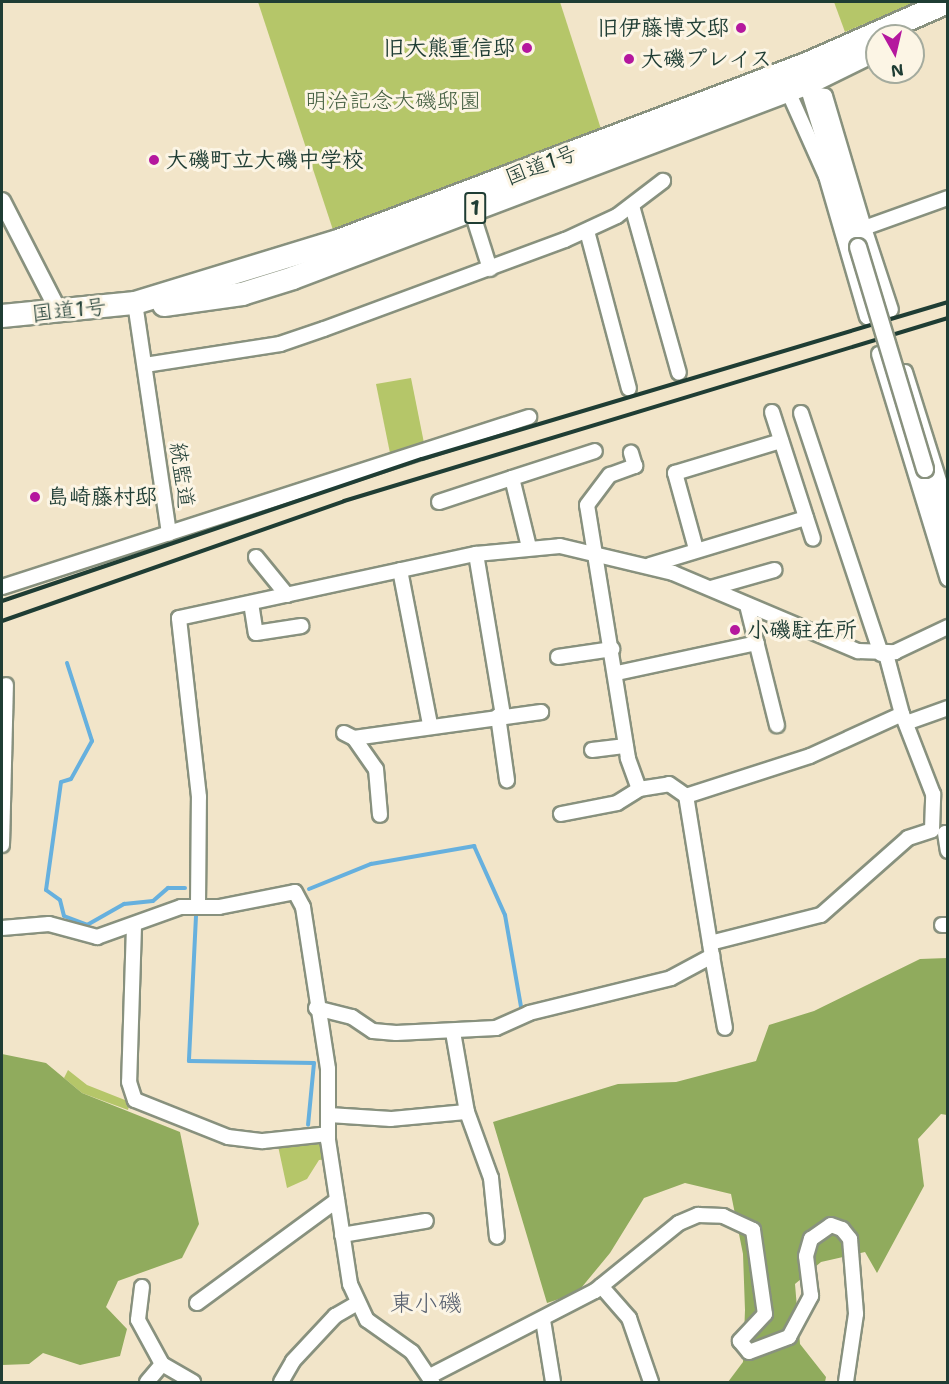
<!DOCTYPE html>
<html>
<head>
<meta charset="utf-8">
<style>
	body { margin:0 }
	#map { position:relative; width:949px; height:1384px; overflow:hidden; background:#f2e5c9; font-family:"Shantell Sans","Klee One",sans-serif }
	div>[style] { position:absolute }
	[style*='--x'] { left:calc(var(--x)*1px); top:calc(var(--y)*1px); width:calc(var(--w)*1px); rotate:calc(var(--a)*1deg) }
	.green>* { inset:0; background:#b5c669 }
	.forest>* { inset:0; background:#90ab5d }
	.stream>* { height:4px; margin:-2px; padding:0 2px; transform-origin:2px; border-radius:2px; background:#66b0de }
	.roads { filter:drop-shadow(2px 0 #88917e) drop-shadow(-2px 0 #88917e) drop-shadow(0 2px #88917e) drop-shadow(0 -2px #88917e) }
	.minor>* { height:14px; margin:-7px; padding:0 7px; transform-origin:7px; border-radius:7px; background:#fff }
	.tertiary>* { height:16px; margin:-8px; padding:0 8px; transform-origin:8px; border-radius:8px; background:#fff }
	.trunk>* { height:22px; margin:-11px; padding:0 11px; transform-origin:11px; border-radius:11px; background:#fff }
	.rail>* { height:4px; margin:-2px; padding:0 2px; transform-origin:2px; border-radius:2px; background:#1f3d34 }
	.bridges { filter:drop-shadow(2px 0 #88917e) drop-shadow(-2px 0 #88917e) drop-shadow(0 2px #88917e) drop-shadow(0 -2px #88917e) }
	.tertiary-bridge>* { height:16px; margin:-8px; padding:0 8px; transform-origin:8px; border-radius:8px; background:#fff }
	.dots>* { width:16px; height:16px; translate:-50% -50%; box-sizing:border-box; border:3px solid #fcf5e5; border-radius:50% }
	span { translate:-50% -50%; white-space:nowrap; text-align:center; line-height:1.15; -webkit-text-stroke:6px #fcf5e5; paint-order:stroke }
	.shield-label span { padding:2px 4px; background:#fcf5e5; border:2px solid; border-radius:4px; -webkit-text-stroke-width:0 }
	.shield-label { font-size:21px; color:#1f3d34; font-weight:700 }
	.poi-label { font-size:22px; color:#1f3d34; font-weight:700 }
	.right { translate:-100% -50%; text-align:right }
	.left { translate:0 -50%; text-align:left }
	.park-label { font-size:22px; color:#445f41 }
	.street-label { font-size:22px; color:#1f3d34 }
	.neighbourhood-label { font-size:24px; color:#586170 }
	.frame { position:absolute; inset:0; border:3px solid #1f3d34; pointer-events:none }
	.north { position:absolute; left:865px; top:24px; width:60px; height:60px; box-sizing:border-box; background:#fcf5e5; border:2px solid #a4ab9e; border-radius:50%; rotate:172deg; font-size:16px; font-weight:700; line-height:24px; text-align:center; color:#1f3d34 }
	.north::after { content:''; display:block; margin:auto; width:21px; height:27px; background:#b5179e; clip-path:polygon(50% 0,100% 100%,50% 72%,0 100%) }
</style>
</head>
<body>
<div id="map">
	<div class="green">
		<i style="clip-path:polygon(258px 2px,560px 2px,601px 129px,333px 230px)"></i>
		<i style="clip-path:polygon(834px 2px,917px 2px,845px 32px)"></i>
		<i style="clip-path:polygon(411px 378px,425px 448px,391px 458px,376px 384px)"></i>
		<i style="clip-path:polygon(68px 1070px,87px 1085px,130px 1102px,128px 1110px,82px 1093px,64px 1078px)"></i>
		<i style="clip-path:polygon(328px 1140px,331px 1159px,319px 1160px,307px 1179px,287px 1188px,278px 1146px)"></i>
	</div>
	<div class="forest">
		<i style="clip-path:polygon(947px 958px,947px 1115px,941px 1114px,918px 1139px,924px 1186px,877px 1273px,865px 1252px,821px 1262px,795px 1284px,800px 1344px,826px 1377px,825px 1382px,728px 1382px,743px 1362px,745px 1310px,743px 1254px,731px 1194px,685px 1183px,644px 1198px,610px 1253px,577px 1293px,547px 1303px,493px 1122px,618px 1084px,676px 1082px,756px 1061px,769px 1025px,814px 1011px,920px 959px)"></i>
		<i style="clip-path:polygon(2px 1054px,46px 1063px,82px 1093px,180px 1132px,199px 1224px,182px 1258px,118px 1281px,106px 1307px,127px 1329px,120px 1356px,80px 1365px,43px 1353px,29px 1364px,2px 1365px)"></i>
	</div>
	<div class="stream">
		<i style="--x:67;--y:663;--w:82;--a:72.2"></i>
		<i style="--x:92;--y:741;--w:43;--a:118.9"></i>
		<i style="--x:71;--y:779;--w:10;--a:163"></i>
		<i style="--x:61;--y:782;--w:109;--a:97.9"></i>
		<i style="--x:46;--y:890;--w:17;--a:36"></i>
		<i style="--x:60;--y:900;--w:16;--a:76"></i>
		<i style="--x:64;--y:916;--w:25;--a:21"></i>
		<i style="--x:87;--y:925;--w:43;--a:-29.6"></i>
		<i style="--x:124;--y:904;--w:29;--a:-6"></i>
		<i style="--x:153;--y:901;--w:20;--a:-41"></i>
		<i style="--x:168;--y:888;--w:17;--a:0"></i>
		<i style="--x:309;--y:889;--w:67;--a:-22"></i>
		<i style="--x:371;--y:864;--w:105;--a:-9.9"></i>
		<i style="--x:474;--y:846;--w:76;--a:65.8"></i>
		<i style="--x:505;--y:915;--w:98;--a:80.1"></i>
		<i style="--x:196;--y:916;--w:145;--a:92.8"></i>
		<i style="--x:189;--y:1061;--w:125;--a:0.9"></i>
		<i style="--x:314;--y:1063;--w:62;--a:95.5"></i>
	</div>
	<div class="roads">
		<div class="minor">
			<i style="--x:787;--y:89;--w:95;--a:65.9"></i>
			<i style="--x:826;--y:176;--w:147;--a:73.8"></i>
			<i style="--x:812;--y:94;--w:13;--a:9"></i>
			<i style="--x:825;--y:96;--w:138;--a:73.5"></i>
			<i style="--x:864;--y:228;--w:89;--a:-19.7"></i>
			<i style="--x:632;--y:206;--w:173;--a:74.3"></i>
			<i style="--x:471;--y:209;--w:63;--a:72.4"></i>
			<i style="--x:864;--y:228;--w:86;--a:71.8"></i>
			<i style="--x:587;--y:231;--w:163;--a:75.1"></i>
			<i style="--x:135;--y:303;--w:233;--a:81.6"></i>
			<i style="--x:879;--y:354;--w:235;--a:73"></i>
			<i style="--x:145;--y:365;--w:137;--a:-8.8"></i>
			<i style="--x:280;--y:344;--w:46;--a:-18.8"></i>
			<i style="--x:324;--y:329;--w:257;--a:-20.3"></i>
			<i style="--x:565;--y:240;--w:57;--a:-24.8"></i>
			<i style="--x:617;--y:216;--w:58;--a:-37.3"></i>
			<i style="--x:905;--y:372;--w:144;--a:72.6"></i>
			<i style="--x:772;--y:412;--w:133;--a:72.1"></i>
			<i style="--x:801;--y:413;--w:254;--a:71.6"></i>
			<i style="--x:512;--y:478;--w:87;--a:-18"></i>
			<i style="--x:439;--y:502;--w:77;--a:-18.2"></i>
			<i style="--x:512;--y:478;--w:71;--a:76.2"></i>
			<i style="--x:696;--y:549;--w:79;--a:-105.4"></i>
			<i style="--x:675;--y:473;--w:111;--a:-16.8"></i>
			<i style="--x:476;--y:554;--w:163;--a:80.5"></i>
			<i style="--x:256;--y:557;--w:49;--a:50.8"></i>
			<i style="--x:650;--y:565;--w:163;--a:-16.8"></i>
			<i style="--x:400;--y:570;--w:157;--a:79"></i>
			<i style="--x:2;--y:587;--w:554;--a:-17.88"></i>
			<i style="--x:711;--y:588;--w:66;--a:-15.9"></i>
			<i style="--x:251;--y:603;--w:30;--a:81"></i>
			<i style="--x:256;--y:633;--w:46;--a:-8.8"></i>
			<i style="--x:747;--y:605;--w:124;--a:76"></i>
			<i style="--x:558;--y:657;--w:55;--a:-8.4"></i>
			<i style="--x:617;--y:673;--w:143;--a:-12.1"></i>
			<i style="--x:498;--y:716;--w:65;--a:82"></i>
			<i style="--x:906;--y:723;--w:45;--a:-19.7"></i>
			<i style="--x:344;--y:733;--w:11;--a:27"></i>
			<i style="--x:354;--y:738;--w:189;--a:-7.9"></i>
			<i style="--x:354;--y:738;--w:38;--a:55"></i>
			<i style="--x:376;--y:769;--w:46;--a:85"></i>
			<i style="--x:592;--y:750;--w:34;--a:-7"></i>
			<i style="--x:639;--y:789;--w:30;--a:-9"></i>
			<i style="--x:669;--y:784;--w:21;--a:35"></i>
			<i style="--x:686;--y:796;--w:130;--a:-17.9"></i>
			<i style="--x:810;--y:756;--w:101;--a:-24.5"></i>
			<i style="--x:902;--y:714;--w:62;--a:-104.9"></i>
			<i style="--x:561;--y:814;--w:57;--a:-11.1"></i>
			<i style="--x:617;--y:803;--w:26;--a:-32"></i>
			<i style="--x:639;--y:789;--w:33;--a:-110"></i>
			<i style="--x:628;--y:758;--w:256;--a:-99.2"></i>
			<i style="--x:587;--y:505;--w:38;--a:-53"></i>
			<i style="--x:610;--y:475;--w:27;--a:-20"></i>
			<i style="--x:635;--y:466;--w:14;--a:-107"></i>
			<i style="--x:945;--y:833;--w:18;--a:81"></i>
			<i style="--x:2;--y:845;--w:160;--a:-88.6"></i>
			<i style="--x:198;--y:905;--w:108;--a:-89.5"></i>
			<i style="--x:199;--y:797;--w:180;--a:-96.4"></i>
			<i style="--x:179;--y:618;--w:304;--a:-12.2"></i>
			<i style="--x:476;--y:554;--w:84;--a:-5.4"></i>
			<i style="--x:560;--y:546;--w:116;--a:13.4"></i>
			<i style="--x:673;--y:573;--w:201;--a:22.9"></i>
			<i style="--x:858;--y:651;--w:37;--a:2"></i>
			<i style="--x:895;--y:652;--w:59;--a:-25.3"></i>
			<i style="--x:942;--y:925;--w:6;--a:0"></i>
			<i style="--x:134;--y:926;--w:156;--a:91.8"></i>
			<i style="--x:129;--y:1082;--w:19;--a:72"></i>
			<i style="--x:135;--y:1100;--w:100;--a:21.7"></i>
			<i style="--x:228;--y:1137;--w:35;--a:7"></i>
			<i style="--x:263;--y:1141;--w:65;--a:-6.1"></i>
			<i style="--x:2;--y:928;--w:47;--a:-4.9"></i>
			<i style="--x:49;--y:924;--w:50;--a:15.2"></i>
			<i style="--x:97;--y:937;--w:89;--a:-19.7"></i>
			<i style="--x:181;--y:907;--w:38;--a:0"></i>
			<i style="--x:219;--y:907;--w:77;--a:-11.2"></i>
			<i style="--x:295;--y:892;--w:17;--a:62"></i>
			<i style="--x:303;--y:907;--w:164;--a:81.2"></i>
			<i style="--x:328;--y:1069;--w:71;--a:90"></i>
			<i style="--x:328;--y:1140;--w:146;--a:81.3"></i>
			<i style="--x:350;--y:1284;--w:40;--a:65"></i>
			<i style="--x:367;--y:1320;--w:55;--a:35.4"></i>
			<i style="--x:412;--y:1352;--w:36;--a:56"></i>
			<i style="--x:710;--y:943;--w:114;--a:-14.2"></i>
			<i style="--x:821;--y:915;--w:116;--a:-41.5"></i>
			<i style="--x:908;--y:838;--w:25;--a:-18"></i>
			<i style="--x:932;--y:830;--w:36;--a:-88"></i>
			<i style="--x:933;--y:794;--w:86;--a:-111.2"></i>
			<i style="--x:712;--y:956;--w:73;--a:79.8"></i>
			<i style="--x:316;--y:1008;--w:37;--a:14"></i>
			<i style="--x:352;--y:1017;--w:25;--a:34"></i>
			<i style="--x:373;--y:1031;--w:23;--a:5"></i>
			<i style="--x:396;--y:1033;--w:100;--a:-2.9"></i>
			<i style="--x:496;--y:1028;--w:36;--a:-24"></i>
			<i style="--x:529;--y:1013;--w:146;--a:-13.8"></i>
			<i style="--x:671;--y:978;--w:47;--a:-28.2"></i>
			<i style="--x:712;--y:956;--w:162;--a:-99.2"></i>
			<i style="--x:453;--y:1032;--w:81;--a:80.1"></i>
			<i style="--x:467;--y:1112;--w:70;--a:70"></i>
			<i style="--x:491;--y:1178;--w:59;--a:84.2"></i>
			<i style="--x:329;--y:1115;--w:62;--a:3.7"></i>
			<i style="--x:391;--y:1119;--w:76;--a:-5.3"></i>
			<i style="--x:342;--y:1235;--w:85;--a:-9.5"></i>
			<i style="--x:601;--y:1286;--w:43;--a:48.8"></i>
			<i style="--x:629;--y:1318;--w:68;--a:71"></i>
			<i style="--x:142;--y:1287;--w:33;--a:97"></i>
			<i style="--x:138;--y:1320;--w:50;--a:61.4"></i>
			<i style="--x:162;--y:1364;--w:36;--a:30"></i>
			<i style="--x:197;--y:1303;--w:174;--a:-36.3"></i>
			<i style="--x:543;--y:1320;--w:63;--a:80.8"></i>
			<i style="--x:430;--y:1376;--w:186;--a:-27.3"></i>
			<i style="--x:595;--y:1291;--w:108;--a:-39"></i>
			<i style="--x:679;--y:1223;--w:21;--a:-23"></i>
			<i style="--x:698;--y:1215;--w:25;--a:2"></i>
			<i style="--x:723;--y:1216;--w:33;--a:25"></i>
			<i style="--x:753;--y:1230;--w:85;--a:81.9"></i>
			<i style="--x:765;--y:1314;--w:37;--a:133"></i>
			<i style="--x:740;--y:1341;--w:14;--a:51"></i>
			<i style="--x:749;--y:1352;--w:43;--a:-20.6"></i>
			<i style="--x:789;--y:1337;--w:47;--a:-61.8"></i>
			<i style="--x:811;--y:1296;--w:40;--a:-97.1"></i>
			<i style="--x:806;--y:1256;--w:18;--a:-74"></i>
			<i style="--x:811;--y:1239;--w:24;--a:-35"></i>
			<i style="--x:831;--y:1225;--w:12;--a:20"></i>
			<i style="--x:842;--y:1229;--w:13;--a:51"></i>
			<i style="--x:850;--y:1239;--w:75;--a:85.4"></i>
			<i style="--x:856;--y:1314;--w:69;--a:98.4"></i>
			<i style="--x:147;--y:1382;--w:23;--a:-50"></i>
			<i style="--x:281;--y:1382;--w:24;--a:-60"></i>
			<i style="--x:293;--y:1361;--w:62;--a:-47"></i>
			<i style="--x:335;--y:1316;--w:24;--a:-30"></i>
		</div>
		<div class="tertiary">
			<i style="--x:804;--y:73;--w:182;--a:72.8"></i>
			<i style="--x:2;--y:201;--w:125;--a:62.8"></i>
			<i style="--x:925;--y:469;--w:78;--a:73"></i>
		</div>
		<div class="trunk">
			<i style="--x:164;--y:305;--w:79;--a:-8"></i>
			<i style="--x:242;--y:294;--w:53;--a:-17.4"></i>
			<i style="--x:293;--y:278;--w:551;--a:-20.74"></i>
			<i style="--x:808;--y:83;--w:77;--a:-26.2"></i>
			<i style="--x:2;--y:316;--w:134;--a:-5.6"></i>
			<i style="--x:135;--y:303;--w:212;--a:-17"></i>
			<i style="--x:338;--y:241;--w:496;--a:-20.7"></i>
			<i style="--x:802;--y:66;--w:159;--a:-23.7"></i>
		</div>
	</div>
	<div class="rail">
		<i style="--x:2;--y:601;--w:443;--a:-18.7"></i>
		<i style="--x:422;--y:459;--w:549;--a:-16.62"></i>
		<i style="--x:2;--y:621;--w:362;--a:-19.3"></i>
		<i style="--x:344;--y:501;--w:631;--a:-16.86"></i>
	</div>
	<div class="bridges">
		<div class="tertiary-bridge">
			<i style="--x:858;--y:247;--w:232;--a:73.2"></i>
		</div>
	</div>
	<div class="dots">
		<i style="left:741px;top:28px;background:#b5179e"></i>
		<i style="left:527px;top:48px;background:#b5179e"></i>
		<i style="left:629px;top:59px;background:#b5179e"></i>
		<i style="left:154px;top:160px;background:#b5179e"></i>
		<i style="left:35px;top:497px;background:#b5179e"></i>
		<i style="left:735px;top:630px;background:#b5179e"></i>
	</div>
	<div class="shield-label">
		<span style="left:475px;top:208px">1</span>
	</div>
	<div class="poi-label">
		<span class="right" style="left:729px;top:28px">旧伊藤博文邸</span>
		<span class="right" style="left:515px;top:48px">旧大熊重信邸</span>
		<span class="left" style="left:641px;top:59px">大磯プレイス</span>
		<span class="left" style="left:166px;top:160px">大磯町立大磯中学校</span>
		<span class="left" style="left:47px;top:497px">島崎藤村邸</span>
		<span class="left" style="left:747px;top:630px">小磯駐在所</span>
	</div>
	<div class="park-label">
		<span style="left:393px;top:101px">明治記念大磯邸園</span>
	</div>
	<div class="street-label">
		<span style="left:541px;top:165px;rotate:-21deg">国道1号</span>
		<span style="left:69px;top:310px;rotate:-6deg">国道1号</span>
		<span style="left:182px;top:475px;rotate:82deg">統監道</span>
	</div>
	<div class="neighbourhood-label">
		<span style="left:426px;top:1304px">東小磯</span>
	</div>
	<div class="frame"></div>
	<div class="north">N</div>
</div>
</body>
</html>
